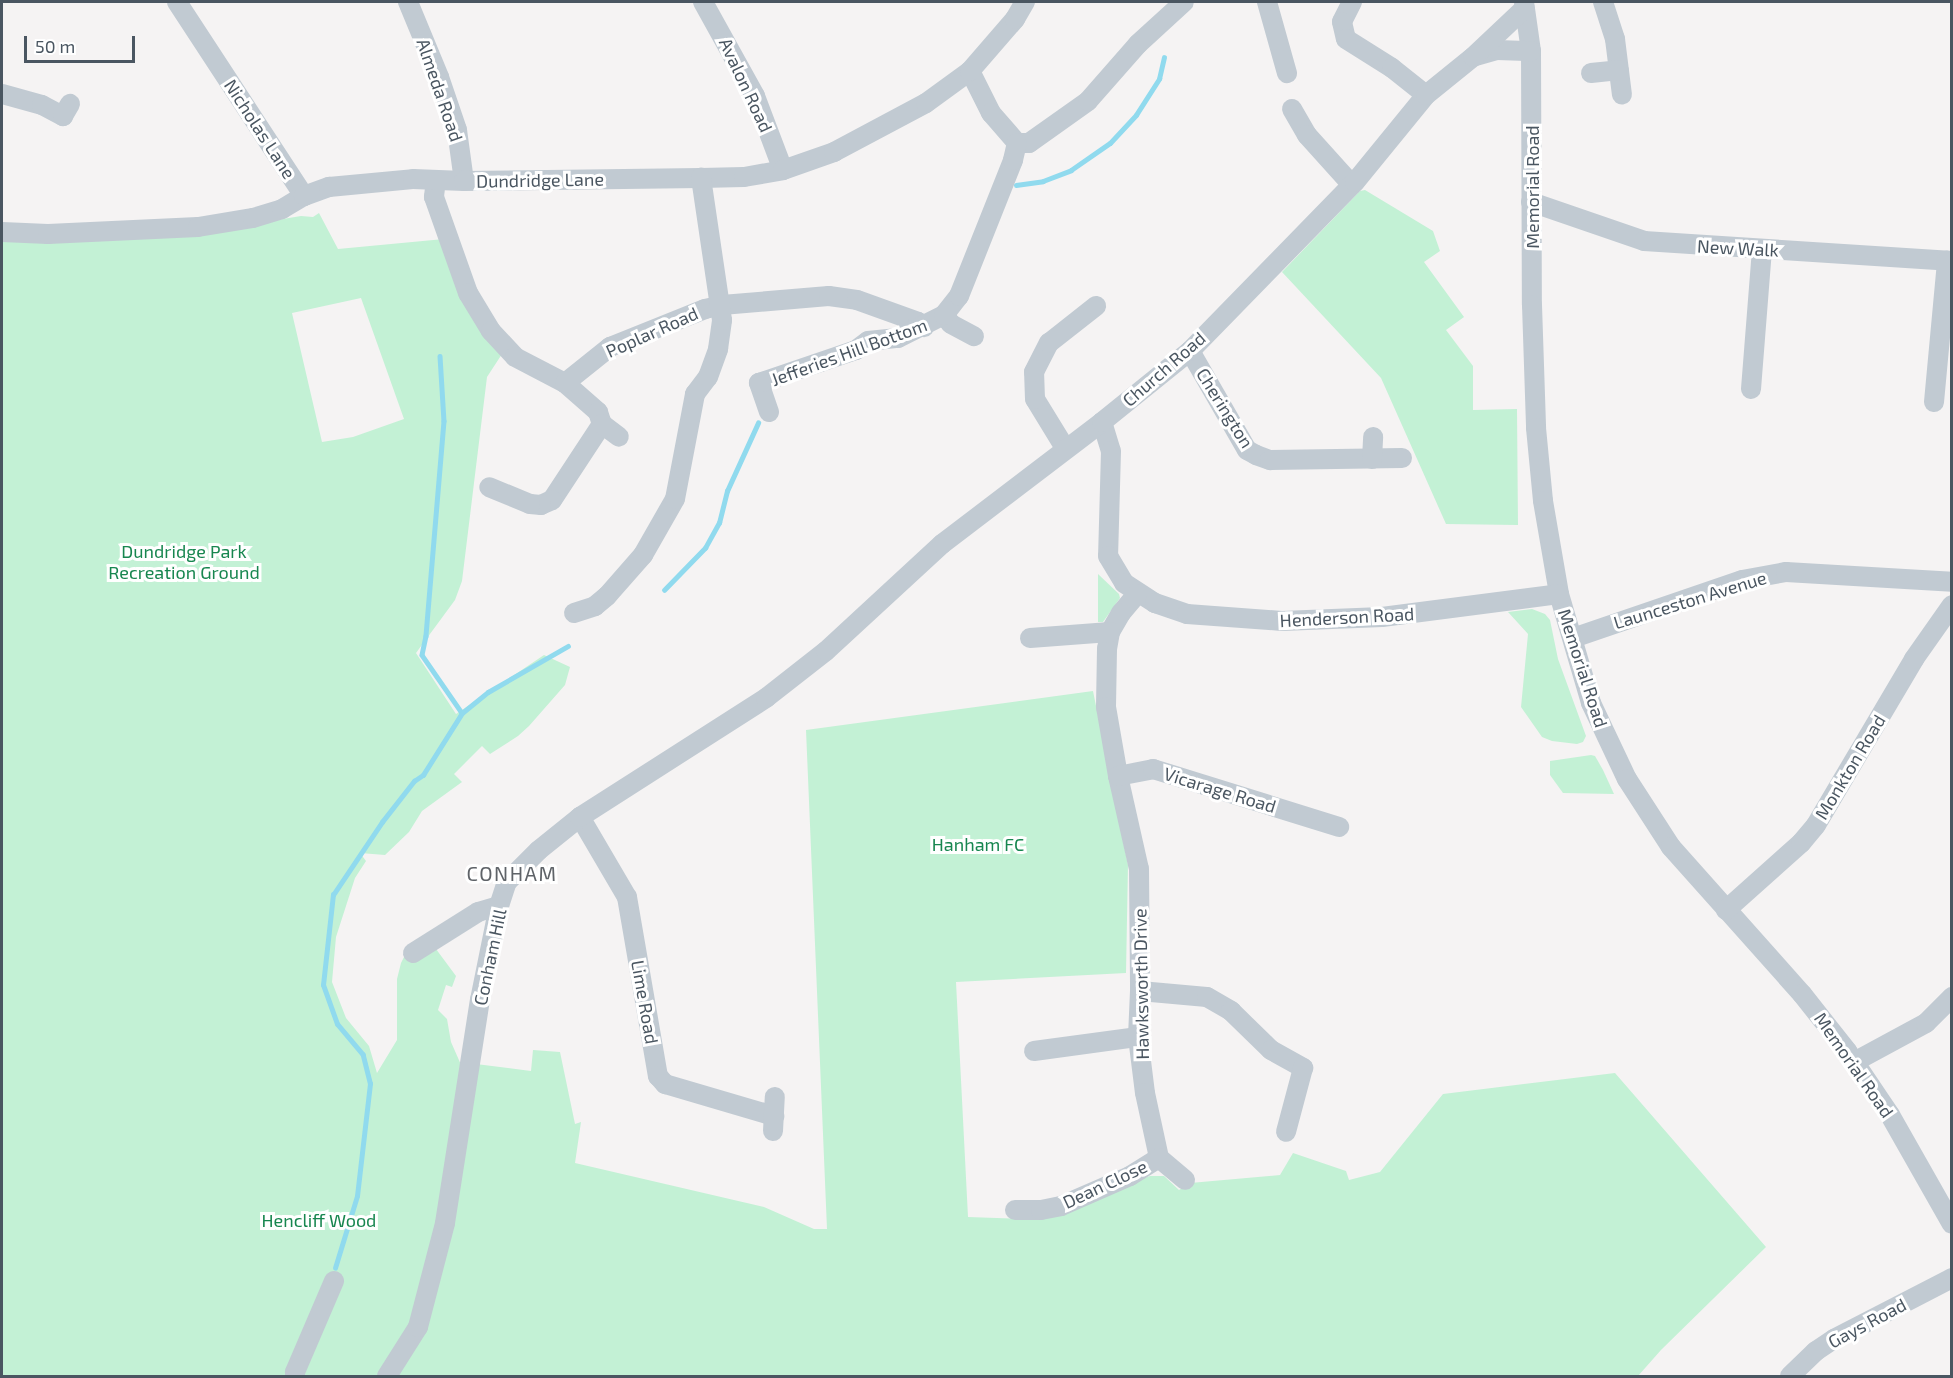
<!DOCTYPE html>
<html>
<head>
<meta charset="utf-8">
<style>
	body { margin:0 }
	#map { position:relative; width:1953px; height:1378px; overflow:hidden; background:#f5f3f3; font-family:"Exo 2",sans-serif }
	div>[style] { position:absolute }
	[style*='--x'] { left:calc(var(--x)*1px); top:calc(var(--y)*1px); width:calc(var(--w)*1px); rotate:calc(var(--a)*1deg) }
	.green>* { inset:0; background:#c3f1d5 }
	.stream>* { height:4.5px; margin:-2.25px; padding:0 2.25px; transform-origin:2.25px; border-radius:2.25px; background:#90daee }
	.minor>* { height:20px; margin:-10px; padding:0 10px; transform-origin:10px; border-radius:10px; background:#c1cad2 }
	span { translate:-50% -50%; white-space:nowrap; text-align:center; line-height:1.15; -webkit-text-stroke:6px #fff; paint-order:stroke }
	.street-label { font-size:18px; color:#4a5661 }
	.park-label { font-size:18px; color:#17864f }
	.neighbourhood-label { font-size:20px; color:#5f6368; letter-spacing:1.5px }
	.frame { position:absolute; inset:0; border:3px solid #4a5661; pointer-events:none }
	.scale { position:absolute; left:24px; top:36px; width:111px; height:27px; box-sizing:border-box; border:3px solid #4a5661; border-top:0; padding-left:8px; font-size:18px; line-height:21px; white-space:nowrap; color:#4a5661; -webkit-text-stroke:4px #fff; paint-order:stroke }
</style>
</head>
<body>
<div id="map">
	<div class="green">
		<i style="clip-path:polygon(1365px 190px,1433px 231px,1440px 251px,1424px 262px,1464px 317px,1446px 330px,1473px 366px,1473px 410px,1517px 409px,1518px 525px,1446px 524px,1381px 378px,1282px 272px,1360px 191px)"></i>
		<i style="clip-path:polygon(evenodd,319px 213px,338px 249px,444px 239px,502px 354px,487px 377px,462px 581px,455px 600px,416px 653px,456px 714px,544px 655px,570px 667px,565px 685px,529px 726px,518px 736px,490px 754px,482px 746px,454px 774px,462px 782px,422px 811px,409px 832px,385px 855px,360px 853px,366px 861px,355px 878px,336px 937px,332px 982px,346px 1018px,369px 1046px,377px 1073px,397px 1040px,397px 979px,401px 963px,408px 949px,436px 949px,456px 976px,452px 987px,446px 985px,438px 1010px,447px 1019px,451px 1042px,462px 1067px,476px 1064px,531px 1071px,533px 1050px,560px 1052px,575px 1124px,581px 1122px,575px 1163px,764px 1207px,814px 1229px,827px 1229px,806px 730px,1093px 691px,1128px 865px,1126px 973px,956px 982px,968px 1217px,1029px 1219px,1150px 1176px,1164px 1176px,1179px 1190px,1190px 1183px,1280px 1175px,1293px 1153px,1346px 1171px,1349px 1180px,1380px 1172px,1443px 1094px,1615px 1073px,1766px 1247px,1661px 1350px,1638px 1376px,2px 1376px,2px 242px,210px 231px,301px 216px,313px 217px,319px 213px,361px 298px,404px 419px,353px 437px,322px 442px,292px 313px,361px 298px)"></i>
		<i style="clip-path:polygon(1098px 574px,1119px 594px,1120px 598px,1103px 622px,1098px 622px)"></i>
		<i style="clip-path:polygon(1532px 609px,1545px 614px,1550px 620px,1558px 659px,1586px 736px,1583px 742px,1577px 744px,1552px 741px,1542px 737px,1521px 707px,1528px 634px,1508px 612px)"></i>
		<i style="clip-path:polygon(1591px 755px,1595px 756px,1603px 770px,1614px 794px,1563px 793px,1550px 775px,1550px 761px)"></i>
	</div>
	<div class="stream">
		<i style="--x:1016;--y:185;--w:27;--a:-8"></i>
		<i style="--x:1043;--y:181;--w:30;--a:-21"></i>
		<i style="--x:1071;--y:170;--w:47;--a:-34.7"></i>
		<i style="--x:1110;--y:143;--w:38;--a:-47"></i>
		<i style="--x:1136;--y:115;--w:43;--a:-57.4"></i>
		<i style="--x:1159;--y:79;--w:22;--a:-77"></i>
		<i style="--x:440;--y:356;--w:65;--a:86.5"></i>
		<i style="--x:444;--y:421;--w:216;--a:94.8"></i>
		<i style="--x:426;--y:636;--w:19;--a:102"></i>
		<i style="--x:422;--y:655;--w:70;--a:55.4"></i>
		<i style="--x:664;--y:590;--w:59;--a:-45.7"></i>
		<i style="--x:705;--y:548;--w:29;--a:-61"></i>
		<i style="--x:719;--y:523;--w:33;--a:-76"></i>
		<i style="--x:727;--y:491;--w:75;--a:-65.5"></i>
		<i style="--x:335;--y:1268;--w:75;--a:-73"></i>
		<i style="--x:357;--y:1196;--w:113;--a:-83.4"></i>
		<i style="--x:370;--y:1084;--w:30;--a:-104"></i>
		<i style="--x:363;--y:1055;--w:40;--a:-130"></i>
		<i style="--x:337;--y:1024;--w:41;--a:-109.7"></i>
		<i style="--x:323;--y:985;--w:91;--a:-83.7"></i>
		<i style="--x:333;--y:895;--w:88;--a:-56.1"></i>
		<i style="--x:382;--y:822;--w:52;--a:-52"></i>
		<i style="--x:414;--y:781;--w:11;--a:-34"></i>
		<i style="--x:423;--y:775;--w:73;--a:-57.8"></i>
		<i style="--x:462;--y:713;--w:33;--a:-39"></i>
		<i style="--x:488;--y:692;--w:92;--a:-29.9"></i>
	</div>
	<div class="minor">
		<i style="--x:177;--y:2;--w:232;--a:56.8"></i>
		<i style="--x:408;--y:2;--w:81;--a:67.5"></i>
		<i style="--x:439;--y:77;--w:56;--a:71.2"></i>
		<i style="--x:457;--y:130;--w:51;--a:82.2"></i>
		<i style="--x:703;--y:2;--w:107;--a:61"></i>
		<i style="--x:755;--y:96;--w:79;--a:69.3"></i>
		<i style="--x:1267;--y:2;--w:74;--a:74.3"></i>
		<i style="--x:1352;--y:2;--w:22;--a:117"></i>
		<i style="--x:1342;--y:22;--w:17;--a:77"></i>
		<i style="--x:1346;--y:39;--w:54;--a:32.2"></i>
		<i style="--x:1392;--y:68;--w:43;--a:38.5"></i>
		<i style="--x:1524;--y:2;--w:49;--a:81.9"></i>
		<i style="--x:1531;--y:51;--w:254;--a:89.8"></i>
		<i style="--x:1532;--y:305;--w:123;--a:88.1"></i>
		<i style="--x:1536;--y:428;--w:73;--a:84.5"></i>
		<i style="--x:1543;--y:501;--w:94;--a:80.2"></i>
		<i style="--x:1559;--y:594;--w:114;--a:73.6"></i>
		<i style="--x:1591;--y:703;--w:84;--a:64.7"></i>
		<i style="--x:1627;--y:779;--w:81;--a:57.1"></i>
		<i style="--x:1671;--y:847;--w:197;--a:48.3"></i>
		<i style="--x:1802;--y:994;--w:73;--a:51.7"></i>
		<i style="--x:1847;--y:1051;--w:77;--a:56.1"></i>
		<i style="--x:1890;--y:1115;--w:125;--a:60.4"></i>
		<i style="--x:1603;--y:2;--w:39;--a:72"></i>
		<i style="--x:1615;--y:39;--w:56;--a:82.9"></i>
		<i style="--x:1476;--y:56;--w:22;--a:-16"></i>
		<i style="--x:1497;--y:50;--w:34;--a:2"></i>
		<i style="--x:970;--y:71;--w:47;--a:63.4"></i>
		<i style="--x:991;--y:113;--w:40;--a:49"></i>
		<i style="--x:1591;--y:73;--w:28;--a:-6"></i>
		<i style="--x:2;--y:94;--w:41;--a:15.4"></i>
		<i style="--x:42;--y:105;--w:24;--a:28"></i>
		<i style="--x:63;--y:116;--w:14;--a:-60"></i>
		<i style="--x:1292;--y:109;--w:30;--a:60"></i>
		<i style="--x:1307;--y:135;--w:67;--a:48"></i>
		<i style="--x:1017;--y:143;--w:12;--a:0"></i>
		<i style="--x:1029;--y:143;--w:72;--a:-35.4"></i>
		<i style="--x:1088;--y:101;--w:76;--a:-48.7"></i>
		<i style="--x:1138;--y:44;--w:62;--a:-42.4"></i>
		<i style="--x:436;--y:180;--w:17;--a:97"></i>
		<i style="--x:434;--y:197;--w:102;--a:70.5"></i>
		<i style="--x:468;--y:293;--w:44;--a:58.8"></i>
		<i style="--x:491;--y:331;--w:35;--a:47"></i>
		<i style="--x:515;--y:357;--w:56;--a:27.5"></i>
		<i style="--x:565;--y:383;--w:44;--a:41.3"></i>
		<i style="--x:598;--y:412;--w:13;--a:72"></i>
		<i style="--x:602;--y:424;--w:91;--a:123.3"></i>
		<i style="--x:552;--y:500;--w:12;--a:156"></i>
		<i style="--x:541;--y:505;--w:11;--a:-175"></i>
		<i style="--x:530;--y:504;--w:44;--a:-157.5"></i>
		<i style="--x:1531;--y:202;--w:120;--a:19"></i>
		<i style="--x:1644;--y:241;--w:309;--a:3.7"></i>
		<i style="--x:2;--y:232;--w:46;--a:2.5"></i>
		<i style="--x:48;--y:234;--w:150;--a:-2.7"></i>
		<i style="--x:198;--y:227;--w:56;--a:-9.3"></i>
		<i style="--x:253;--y:218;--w:30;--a:-17"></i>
		<i style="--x:282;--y:209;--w:26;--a:-31"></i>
		<i style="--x:304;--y:196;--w:27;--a:-20"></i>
		<i style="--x:329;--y:187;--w:84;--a:-5.4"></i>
		<i style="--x:413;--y:179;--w:51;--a:2.2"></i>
		<i style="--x:464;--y:181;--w:237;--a:-0.7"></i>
		<i style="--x:701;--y:178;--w:43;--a:-1.3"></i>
		<i style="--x:744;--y:177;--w:40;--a:-10"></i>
		<i style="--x:783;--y:170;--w:54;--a:-19.4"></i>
		<i style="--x:834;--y:152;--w:104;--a:-28"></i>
		<i style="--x:926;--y:103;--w:54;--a:-36"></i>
		<i style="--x:970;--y:71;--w:69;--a:-49.1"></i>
		<i style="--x:1015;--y:19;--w:20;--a:-60"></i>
		<i style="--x:944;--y:315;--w:11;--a:52"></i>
		<i style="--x:951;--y:324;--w:26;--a:28"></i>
		<i style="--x:1190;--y:351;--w:114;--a:60.1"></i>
		<i style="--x:1247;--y:450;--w:10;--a:29"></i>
		<i style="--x:1256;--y:455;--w:15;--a:20"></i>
		<i style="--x:1270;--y:460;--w:132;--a:-0.9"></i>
		<i style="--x:565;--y:383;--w:58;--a:-38.7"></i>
		<i style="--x:610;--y:347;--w:102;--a:-21.8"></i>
		<i style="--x:705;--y:309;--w:17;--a:-13"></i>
		<i style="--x:722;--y:305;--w:107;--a:-4.8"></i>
		<i style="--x:829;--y:296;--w:28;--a:8"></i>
		<i style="--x:857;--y:300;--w:65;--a:19.8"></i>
		<i style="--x:918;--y:322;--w:8;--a:40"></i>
		<i style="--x:1751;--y:389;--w:140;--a:-85.5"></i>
		<i style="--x:1934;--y:402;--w:142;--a:-84.7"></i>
		<i style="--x:769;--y:412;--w:31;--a:-109"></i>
		<i style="--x:759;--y:383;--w:102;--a:-18.8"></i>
		<i style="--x:856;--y:350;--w:15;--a:-37"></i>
		<i style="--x:868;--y:341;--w:30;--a:-6"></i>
		<i style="--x:898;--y:338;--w:51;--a:-26.6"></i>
		<i style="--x:944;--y:315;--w:24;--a:-52"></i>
		<i style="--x:959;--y:296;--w:146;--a:-68.3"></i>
		<i style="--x:1013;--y:160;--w:17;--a:-77"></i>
		<i style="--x:1102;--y:422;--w:30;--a:73"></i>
		<i style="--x:1111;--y:451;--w:105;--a:91.6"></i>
		<i style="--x:1108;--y:556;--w:31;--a:59"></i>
		<i style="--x:1124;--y:583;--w:37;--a:33"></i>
		<i style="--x:1155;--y:603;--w:34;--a:19"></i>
		<i style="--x:1187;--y:614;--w:95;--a:4.2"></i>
		<i style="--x:1282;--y:621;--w:100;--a:-2.3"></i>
		<i style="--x:1382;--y:617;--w:178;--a:-7.4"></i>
		<i style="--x:602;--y:424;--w:21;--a:37"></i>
		<i style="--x:1065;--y:448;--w:57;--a:-121.5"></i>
		<i style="--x:1035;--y:399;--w:27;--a:-92"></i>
		<i style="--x:1034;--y:372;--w:33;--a:-63"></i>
		<i style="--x:1049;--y:343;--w:60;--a:-38.2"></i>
		<i style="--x:1372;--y:459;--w:22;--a:-87"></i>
		<i style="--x:1137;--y:594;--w:25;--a:130"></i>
		<i style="--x:1121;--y:613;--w:22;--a:120"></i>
		<i style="--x:1110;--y:632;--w:17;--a:100"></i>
		<i style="--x:1107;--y:649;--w:58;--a:91"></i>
		<i style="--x:1106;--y:707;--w:70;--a:80.1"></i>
		<i style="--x:1118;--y:776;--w:95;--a:77.3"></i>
		<i style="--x:1139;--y:869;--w:122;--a:89.5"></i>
		<i style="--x:1140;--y:991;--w:46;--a:92.5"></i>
		<i style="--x:1138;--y:1037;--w:56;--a:82.9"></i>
		<i style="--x:1145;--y:1093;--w:66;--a:77.8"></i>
		<i style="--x:1159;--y:1158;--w:34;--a:40"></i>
		<i style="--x:574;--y:613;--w:22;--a:-18"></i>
		<i style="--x:595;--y:606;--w:16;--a:-40"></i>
		<i style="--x:607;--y:596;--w:55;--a:-48.7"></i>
		<i style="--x:643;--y:555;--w:64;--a:-60.3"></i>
		<i style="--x:675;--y:499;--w:107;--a:-79.2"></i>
		<i style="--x:695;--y:394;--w:21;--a:-53"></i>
		<i style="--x:708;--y:377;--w:30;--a:-70"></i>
		<i style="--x:718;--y:349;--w:29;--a:-82"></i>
		<i style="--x:722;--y:320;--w:144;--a:-98.4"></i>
		<i style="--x:1030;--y:638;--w:80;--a:-4.3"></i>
		<i style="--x:1573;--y:638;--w:179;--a:-18.9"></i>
		<i style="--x:1742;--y:580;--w:45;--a:-10.3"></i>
		<i style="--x:1786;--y:572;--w:166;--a:3.4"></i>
		<i style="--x:1118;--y:776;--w:36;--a:-11"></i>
		<i style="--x:1153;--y:769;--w:195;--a:17.3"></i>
		<i style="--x:580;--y:817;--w:93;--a:59.6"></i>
		<i style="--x:627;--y:897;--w:182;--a:80.2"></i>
		<i style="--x:658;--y:1076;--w:11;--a:49"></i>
		<i style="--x:665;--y:1084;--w:114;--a:16.4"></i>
		<i style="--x:1726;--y:910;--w:101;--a:-41.8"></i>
		<i style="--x:1801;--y:843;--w:23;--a:-50"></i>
		<i style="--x:1816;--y:825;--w:193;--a:-59.4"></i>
		<i style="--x:1914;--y:659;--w:66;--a:-54.9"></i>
		<i style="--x:413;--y:953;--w:77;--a:-32.2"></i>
		<i style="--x:478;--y:912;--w:22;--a:-16"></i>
		<i style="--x:1140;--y:991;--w:67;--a:5.1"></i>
		<i style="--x:1207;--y:997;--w:28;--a:30"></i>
		<i style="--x:1231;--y:1011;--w:56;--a:44.3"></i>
		<i style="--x:1271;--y:1050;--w:37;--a:29"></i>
		<i style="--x:1303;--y:1068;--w:66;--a:104.9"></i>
		<i style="--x:1034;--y:1051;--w:105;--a:-7.7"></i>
		<i style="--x:1854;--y:1062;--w:82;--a:-28.4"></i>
		<i style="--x:1926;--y:1023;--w:37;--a:-45"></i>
		<i style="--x:773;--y:1131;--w:34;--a:-87"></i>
		<i style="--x:1015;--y:1210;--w:26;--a:0"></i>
		<i style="--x:1041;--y:1210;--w:20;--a:-11"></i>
		<i style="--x:1061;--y:1206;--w:75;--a:-23.5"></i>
		<i style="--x:1130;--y:1176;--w:34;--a:-32"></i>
		<i style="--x:295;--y:1376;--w:4;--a:-90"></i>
		<i style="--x:295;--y:1372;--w:99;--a:-66.8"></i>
		<i style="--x:387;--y:1376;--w:58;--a:-57.7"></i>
		<i style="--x:418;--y:1327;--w:107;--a:-75.4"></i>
		<i style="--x:445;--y:1223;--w:226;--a:-81.1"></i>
		<i style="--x:480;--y:1000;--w:96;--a:-78.6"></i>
		<i style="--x:499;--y:906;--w:25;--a:-72"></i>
		<i style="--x:507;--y:882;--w:45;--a:-45"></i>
		<i style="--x:539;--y:850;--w:53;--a:-38.8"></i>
		<i style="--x:580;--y:817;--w:221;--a:-32.6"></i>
		<i style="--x:766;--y:698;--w:76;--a:-38.1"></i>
		<i style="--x:826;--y:651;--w:158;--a:-42.7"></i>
		<i style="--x:942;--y:544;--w:201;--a:-37.3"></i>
		<i style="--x:1102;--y:422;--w:113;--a:-38.9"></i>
		<i style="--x:1190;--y:351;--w:236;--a:-45.7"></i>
		<i style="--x:1355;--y:182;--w:112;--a:-50.8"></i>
		<i style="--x:1426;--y:95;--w:60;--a:-39"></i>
		<i style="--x:1473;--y:57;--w:71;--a:-43.3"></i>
		<i style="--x:1790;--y:1376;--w:36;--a:-44"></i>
		<i style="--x:1816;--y:1351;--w:22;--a:-34"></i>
		<i style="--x:1834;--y:1339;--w:133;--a:-27.3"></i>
	</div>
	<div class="street-label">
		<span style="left:746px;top:85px;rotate:65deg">Avalon Road</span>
		<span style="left:440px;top:90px;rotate:71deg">Almeda Road</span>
		<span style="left:260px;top:129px;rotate:57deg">Nicholas Lane</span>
		<span style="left:540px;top:180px;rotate:-1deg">Dundridge Lane</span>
		<span style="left:1532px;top:187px;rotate:-90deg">Memorial Road</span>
		<span style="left:1738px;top:248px;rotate:3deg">New Walk</span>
		<span style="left:652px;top:332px;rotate:-24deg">Poplar Road</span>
		<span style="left:849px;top:352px;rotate:-20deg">Jefferies Hill Bottom</span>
		<span style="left:1164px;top:369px;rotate:-41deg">Church Road</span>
		<span style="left:1225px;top:408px;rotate:58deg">Cherington</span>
		<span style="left:1690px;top:600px;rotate:-17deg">Launceston Avenue</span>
		<span style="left:1347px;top:617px;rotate:-3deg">Henderson Road</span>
		<span style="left:1583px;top:668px;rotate:72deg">Memorial Road</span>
		<span style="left:1850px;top:767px;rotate:-59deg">Monkton Road</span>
		<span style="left:1220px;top:790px;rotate:17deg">Vicarage Road</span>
		<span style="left:490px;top:957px;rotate:-78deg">Conham Hill</span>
		<span style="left:1141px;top:984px;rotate:-91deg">Hawksworth Drive</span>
		<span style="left:645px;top:1002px;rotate:80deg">Lime Road</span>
		<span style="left:1854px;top:1065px;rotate:55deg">Memorial Road</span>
		<span style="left:1105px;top:1184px;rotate:-25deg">Dean Close</span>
		<span style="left:1867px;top:1323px;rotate:-28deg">Gays Road</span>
	</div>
	<div class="park-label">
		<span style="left:184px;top:562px">Dundridge Park<br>Recreation Ground</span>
		<span style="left:978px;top:844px">Hanham FC</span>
		<span style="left:319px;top:1220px">Hencliff Wood</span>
	</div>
	<div class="neighbourhood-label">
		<span style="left:512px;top:873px">CONHAM</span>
	</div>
	<div class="frame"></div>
	<div class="scale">50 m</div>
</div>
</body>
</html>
